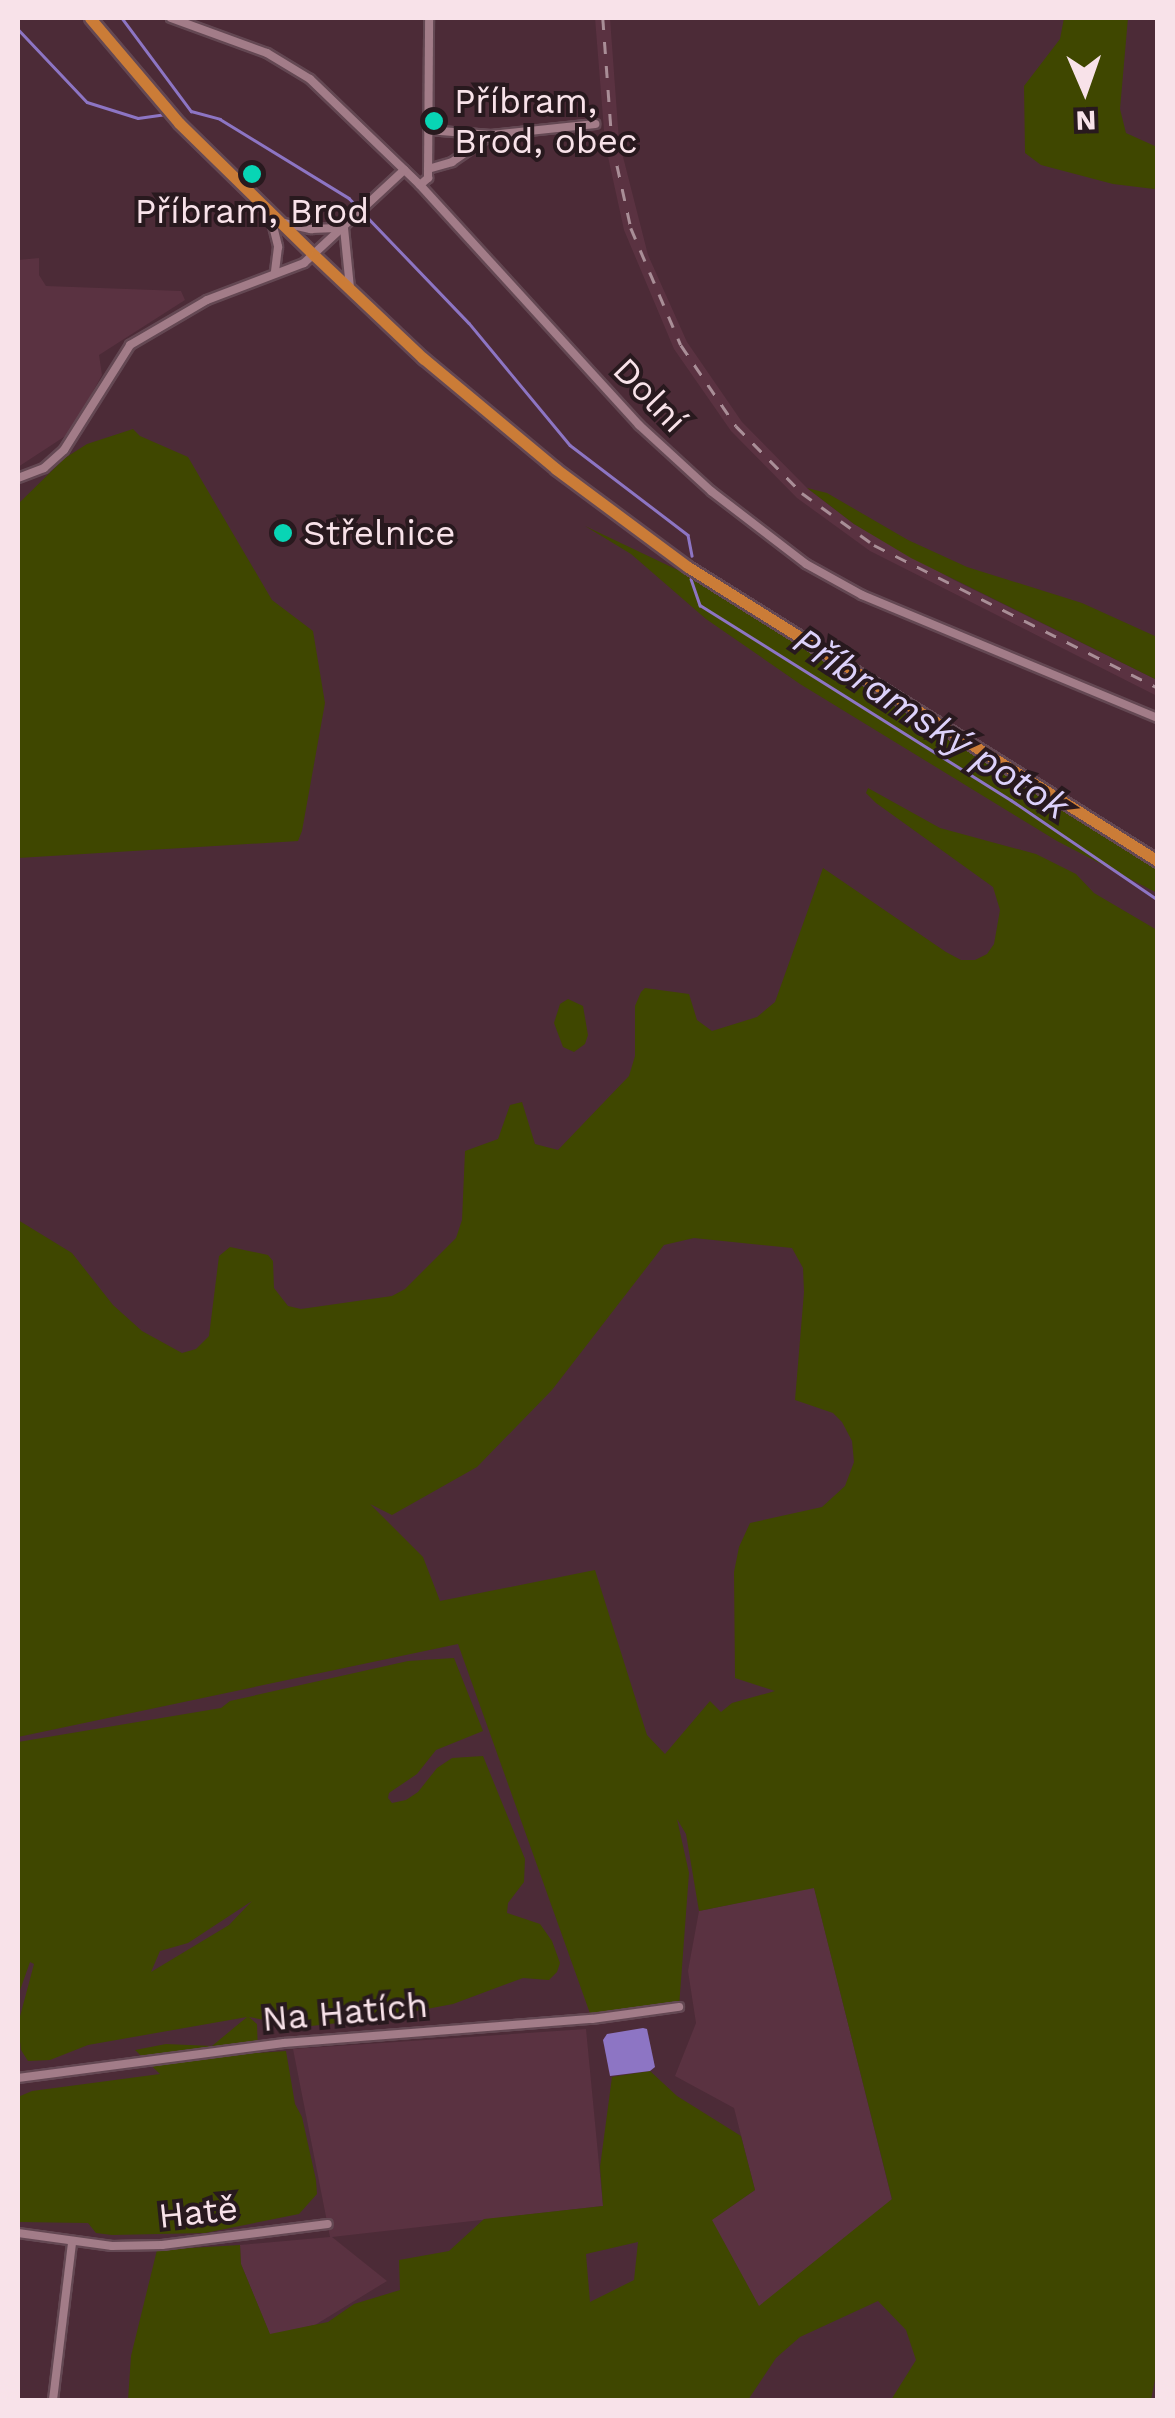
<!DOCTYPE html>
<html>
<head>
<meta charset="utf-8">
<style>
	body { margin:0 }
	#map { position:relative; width:1175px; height:2418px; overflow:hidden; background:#4c2b37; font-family:"Work Sans",sans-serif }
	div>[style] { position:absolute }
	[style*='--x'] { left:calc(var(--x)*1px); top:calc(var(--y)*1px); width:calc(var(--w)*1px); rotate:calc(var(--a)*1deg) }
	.built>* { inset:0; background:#5a3241 }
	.green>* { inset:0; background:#3f4700 }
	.water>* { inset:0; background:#8d75c4 }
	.stream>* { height:2.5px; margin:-1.25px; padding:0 1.25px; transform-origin:1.25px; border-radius:1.25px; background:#8d75c4 }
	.roads { filter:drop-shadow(2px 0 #644853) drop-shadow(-2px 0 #644853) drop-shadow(0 2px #644853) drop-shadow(0 -2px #644853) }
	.street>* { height:8px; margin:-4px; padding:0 4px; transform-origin:4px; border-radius:4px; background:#a27c88 }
	.primary>* { height:11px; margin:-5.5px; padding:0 5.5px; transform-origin:5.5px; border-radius:5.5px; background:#cb7c37 }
	.rail>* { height:2.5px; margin-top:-1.25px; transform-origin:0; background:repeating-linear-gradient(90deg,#a98e97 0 12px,transparent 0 24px) }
	.dots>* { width:28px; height:28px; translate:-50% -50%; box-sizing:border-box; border:5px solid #28191e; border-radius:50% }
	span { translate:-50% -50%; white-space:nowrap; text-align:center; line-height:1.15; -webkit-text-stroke:8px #28191e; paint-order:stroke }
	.poi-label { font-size:35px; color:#f8e2e9 }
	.left { translate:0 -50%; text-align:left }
	.street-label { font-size:35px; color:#f8e2e9 }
	.water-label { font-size:38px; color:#dcd1fb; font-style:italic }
	.frame { position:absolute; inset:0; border:20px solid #f8e2e9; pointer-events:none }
	.north { position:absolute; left:1035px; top:40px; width:100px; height:100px; -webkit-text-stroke:8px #28191e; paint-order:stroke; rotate:178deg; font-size:28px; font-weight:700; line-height:40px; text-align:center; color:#f8e2e9 }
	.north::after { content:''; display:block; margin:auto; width:35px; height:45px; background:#f8e2e9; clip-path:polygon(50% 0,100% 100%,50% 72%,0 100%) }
</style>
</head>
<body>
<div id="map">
	<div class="built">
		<i style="clip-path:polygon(595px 18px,610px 18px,619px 141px,648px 255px,687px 342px,742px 422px,807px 488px,854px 524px,954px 580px,1157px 680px,1157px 696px,870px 551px,797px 498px,731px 431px,674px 349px,624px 230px,605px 143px)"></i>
		<i style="clip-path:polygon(39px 258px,39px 275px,46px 286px,181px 291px,185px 300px,99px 355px,102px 375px,70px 433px,18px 467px,18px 260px)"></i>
		<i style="clip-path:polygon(814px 1887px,892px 2200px,759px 2307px,711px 2220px,755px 2190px,734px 2108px,675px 2076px,696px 2023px,688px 1971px,699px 1911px)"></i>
		<i style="clip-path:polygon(586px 2029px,603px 2206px,332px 2237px,387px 2281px,315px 2325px,270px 2335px,241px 2264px,240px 2245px,330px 2237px,293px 2049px)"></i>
	</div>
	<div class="green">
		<i style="clip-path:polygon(1064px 18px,1128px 18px,1120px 109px,1126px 133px,1157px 147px,1157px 187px,1154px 189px,1113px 184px,1041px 165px,1025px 153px,1024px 86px,1060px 39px)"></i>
		<i style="clip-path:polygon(133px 429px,140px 436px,188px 457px,272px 600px,313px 631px,325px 703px,302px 831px,298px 841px,18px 858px,18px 504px,65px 458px,87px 444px)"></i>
		<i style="clip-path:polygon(807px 488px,827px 493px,908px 540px,967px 567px,1082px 603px,1157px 637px,1157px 680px,911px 558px,854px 524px)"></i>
		<i style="clip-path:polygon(585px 526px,684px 573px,1128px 849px,1157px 869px,1157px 893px,1057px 841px,800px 684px,706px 619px,631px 554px)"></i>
		<i style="clip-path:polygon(evenodd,868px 788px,940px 828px,1036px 854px,1076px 874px,1094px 893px,1157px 930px,1158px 2364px,1151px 2400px,891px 2400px,916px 2360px,906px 2330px,878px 2301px,800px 2337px,776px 2358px,748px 2400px,128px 2400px,131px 2356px,157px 2250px,240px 2245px,241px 2264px,270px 2334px,328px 2322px,354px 2304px,400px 2290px,399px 2260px,449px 2251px,484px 2219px,603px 2206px,600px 2167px,612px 2077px,650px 2071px,677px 2096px,741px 2136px,755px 2190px,712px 2220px,759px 2306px,892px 2199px,814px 1888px,699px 1911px,686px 1834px,677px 1819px,689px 1873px,679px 2007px,592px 2019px,458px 1644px,18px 1737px,18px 1220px,72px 1253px,113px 1305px,142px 1331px,182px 1353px,196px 1349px,209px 1336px,219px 1256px,230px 1247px,268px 1255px,273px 1261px,274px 1288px,288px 1306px,301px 1309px,392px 1296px,405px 1289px,456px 1238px,462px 1220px,465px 1151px,498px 1139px,510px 1105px,522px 1102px,535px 1144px,558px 1150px,629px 1076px,635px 1056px,635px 1006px,641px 992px,645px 988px,689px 994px,697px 1020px,712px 1031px,757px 1017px,775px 1002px,823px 868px,946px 952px,961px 960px,975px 960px,987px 954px,994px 944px,1000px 910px,993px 887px,876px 803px,866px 793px,868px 788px,694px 1238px,792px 1248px,803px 1268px,804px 1292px,795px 1400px,833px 1413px,842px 1422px,852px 1441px,854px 1462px,845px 1486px,822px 1507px,750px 1523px,739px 1547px,734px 1572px,735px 1678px,775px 1691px,732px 1703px,721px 1712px,710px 1701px,665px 1754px,647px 1735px,595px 1570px,440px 1601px,423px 1557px,370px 1504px,392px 1515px,477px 1467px,552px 1390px,664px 1245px,694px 1238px,868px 788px,638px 2242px,634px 2280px,590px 2302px,586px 2254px,638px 2242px)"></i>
		<i style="clip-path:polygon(568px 999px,583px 1006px,588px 1035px,585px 1044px,574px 1052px,563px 1047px,554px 1023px,560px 1004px)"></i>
		<i style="clip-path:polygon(evenodd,454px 1658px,483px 1731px,436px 1750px,417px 1774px,389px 1793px,388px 1798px,392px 1803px,406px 1800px,418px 1792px,437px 1768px,452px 1758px,483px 1756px,525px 1859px,524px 1882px,508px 1903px,507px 1913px,540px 1924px,552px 1941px,560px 1963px,557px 1972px,549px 1980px,523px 1978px,453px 2004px,374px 2019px,302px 2027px,249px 2017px,257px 2024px,258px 2053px,286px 2051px,295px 2104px,302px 2117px,316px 2180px,317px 2194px,299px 2214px,205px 2233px,112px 2235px,96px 2233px,88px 2223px,18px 2222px,18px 2097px,32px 2091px,160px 2074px,135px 2050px,166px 2044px,212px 2046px,247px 2017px,88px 2045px,50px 2060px,28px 2061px,21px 2050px,18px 2024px,34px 1964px,30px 1962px,18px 1996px,18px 1742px,221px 1708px,230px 1701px,408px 1661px,454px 1658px,252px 1901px,229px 1925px,151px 1972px,160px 1951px,188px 1943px,252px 1901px)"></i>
	</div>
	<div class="water">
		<i style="clip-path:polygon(643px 2028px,647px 2029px,655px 2067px,650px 2071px,610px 2076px,603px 2040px,607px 2034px)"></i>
	</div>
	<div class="stream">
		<i style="--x:122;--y:18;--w:116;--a:53.4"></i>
		<i style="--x:191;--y:111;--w:30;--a:15"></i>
		<i style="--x:220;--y:119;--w:151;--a:31.5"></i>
		<i style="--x:349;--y:198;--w:173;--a:46.2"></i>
		<i style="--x:469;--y:323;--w:158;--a:50.4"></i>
		<i style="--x:570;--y:445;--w:148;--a:37.3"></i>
		<i style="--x:688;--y:535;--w:21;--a:79"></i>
		<i style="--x:18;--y:29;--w:100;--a:46.6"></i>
		<i style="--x:87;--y:102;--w:53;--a:17.4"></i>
		<i style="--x:138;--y:118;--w:28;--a:-8"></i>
		<i style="--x:691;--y:579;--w:28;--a:71"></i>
		<i style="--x:700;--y:605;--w:367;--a:32.1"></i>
		<i style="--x:1011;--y:800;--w:178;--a:34.2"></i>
	</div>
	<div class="roads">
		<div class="street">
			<i style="--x:171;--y:18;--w:102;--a:20"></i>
			<i style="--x:267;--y:53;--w:50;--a:31.2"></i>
			<i style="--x:310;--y:79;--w:153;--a:43.9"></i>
			<i style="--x:420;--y:185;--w:325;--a:47.6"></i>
			<i style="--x:639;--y:425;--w:98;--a:42.5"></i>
			<i style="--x:711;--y:491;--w:120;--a:37.5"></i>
			<i style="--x:806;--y:564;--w:64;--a:29"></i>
			<i style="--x:862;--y:595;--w:321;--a:22.6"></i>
			<i style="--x:428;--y:130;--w:63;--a:4.5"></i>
			<i style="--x:491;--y:135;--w:105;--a:-6"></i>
			<i style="--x:428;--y:169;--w:25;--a:-16"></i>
			<i style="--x:452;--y:162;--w:47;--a:-34.7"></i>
			<i style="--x:420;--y:185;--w:11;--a:-41"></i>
			<i style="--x:428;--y:178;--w:160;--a:-89.6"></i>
			<i style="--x:270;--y:214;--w:34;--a:76"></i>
			<i style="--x:278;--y:247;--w:26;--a:97"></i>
			<i style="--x:284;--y:223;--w:28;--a:13"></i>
			<i style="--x:311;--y:229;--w:33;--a:-2"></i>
			<i style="--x:344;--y:228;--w:60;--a:84.3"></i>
			<i style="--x:18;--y:478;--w:28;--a:-21"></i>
			<i style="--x:44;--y:468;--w:27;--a:-42"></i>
			<i style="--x:64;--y:450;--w:124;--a:-57.8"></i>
			<i style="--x:130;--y:345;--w:89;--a:-30.3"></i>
			<i style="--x:207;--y:300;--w:104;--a:-20.9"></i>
			<i style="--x:304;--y:263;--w:137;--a:-42.9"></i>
			<i style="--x:18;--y:2078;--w:268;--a:-7.5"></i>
			<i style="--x:284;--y:2043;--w:309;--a:-4.5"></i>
			<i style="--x:592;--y:2019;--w:88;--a:-7.9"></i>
			<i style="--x:18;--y:2233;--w:95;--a:7.9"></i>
			<i style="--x:112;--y:2246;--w:50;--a:-1.1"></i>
			<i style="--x:162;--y:2245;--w:167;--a:-7.2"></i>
			<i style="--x:53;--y:2400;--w:159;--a:-83.1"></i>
		</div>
		<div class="primary">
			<i style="--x:90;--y:18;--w:138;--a:49.7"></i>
			<i style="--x:179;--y:123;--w:190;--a:44.4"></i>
			<i style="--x:315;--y:256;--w:149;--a:43.4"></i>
			<i style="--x:423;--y:358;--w:173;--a:39.8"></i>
			<i style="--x:556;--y:469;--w:164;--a:36.6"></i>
			<i style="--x:688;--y:567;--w:554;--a:32.03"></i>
		</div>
	</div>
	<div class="rail">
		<i style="--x:603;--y:18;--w:124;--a:85.8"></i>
		<i style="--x:612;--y:142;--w:88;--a:77.5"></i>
		<i style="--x:631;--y:228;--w:127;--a:66.9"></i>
		<i style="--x:681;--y:345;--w:98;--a:55.8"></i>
		<i style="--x:736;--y:426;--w:94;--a:45.4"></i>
		<i style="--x:802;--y:493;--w:89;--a:35.8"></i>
		<i style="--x:874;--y:545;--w:318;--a:26.7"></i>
	</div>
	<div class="dots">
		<i style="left:434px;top:121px;background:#08d5b5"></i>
		<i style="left:252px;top:174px;background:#08d5b5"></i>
		<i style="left:283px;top:533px;background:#08d5b5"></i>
	</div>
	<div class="poi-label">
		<span class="left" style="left:454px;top:121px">Příbram,<br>Brod, obec</span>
		<span style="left:252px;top:211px">Příbram, Brod</span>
		<span class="left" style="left:303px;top:533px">Střelnice</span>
	</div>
	<div class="street-label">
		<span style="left:650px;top:395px;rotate:46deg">Dolní</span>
		<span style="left:345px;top:2012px;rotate:-5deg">Na Hatích</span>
		<span style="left:198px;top:2212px;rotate:-6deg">Hatě</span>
	</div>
	<div class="water-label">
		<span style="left:931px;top:724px;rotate:33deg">Příbramský potok</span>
	</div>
	<div class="frame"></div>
	<div class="north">N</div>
</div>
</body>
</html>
